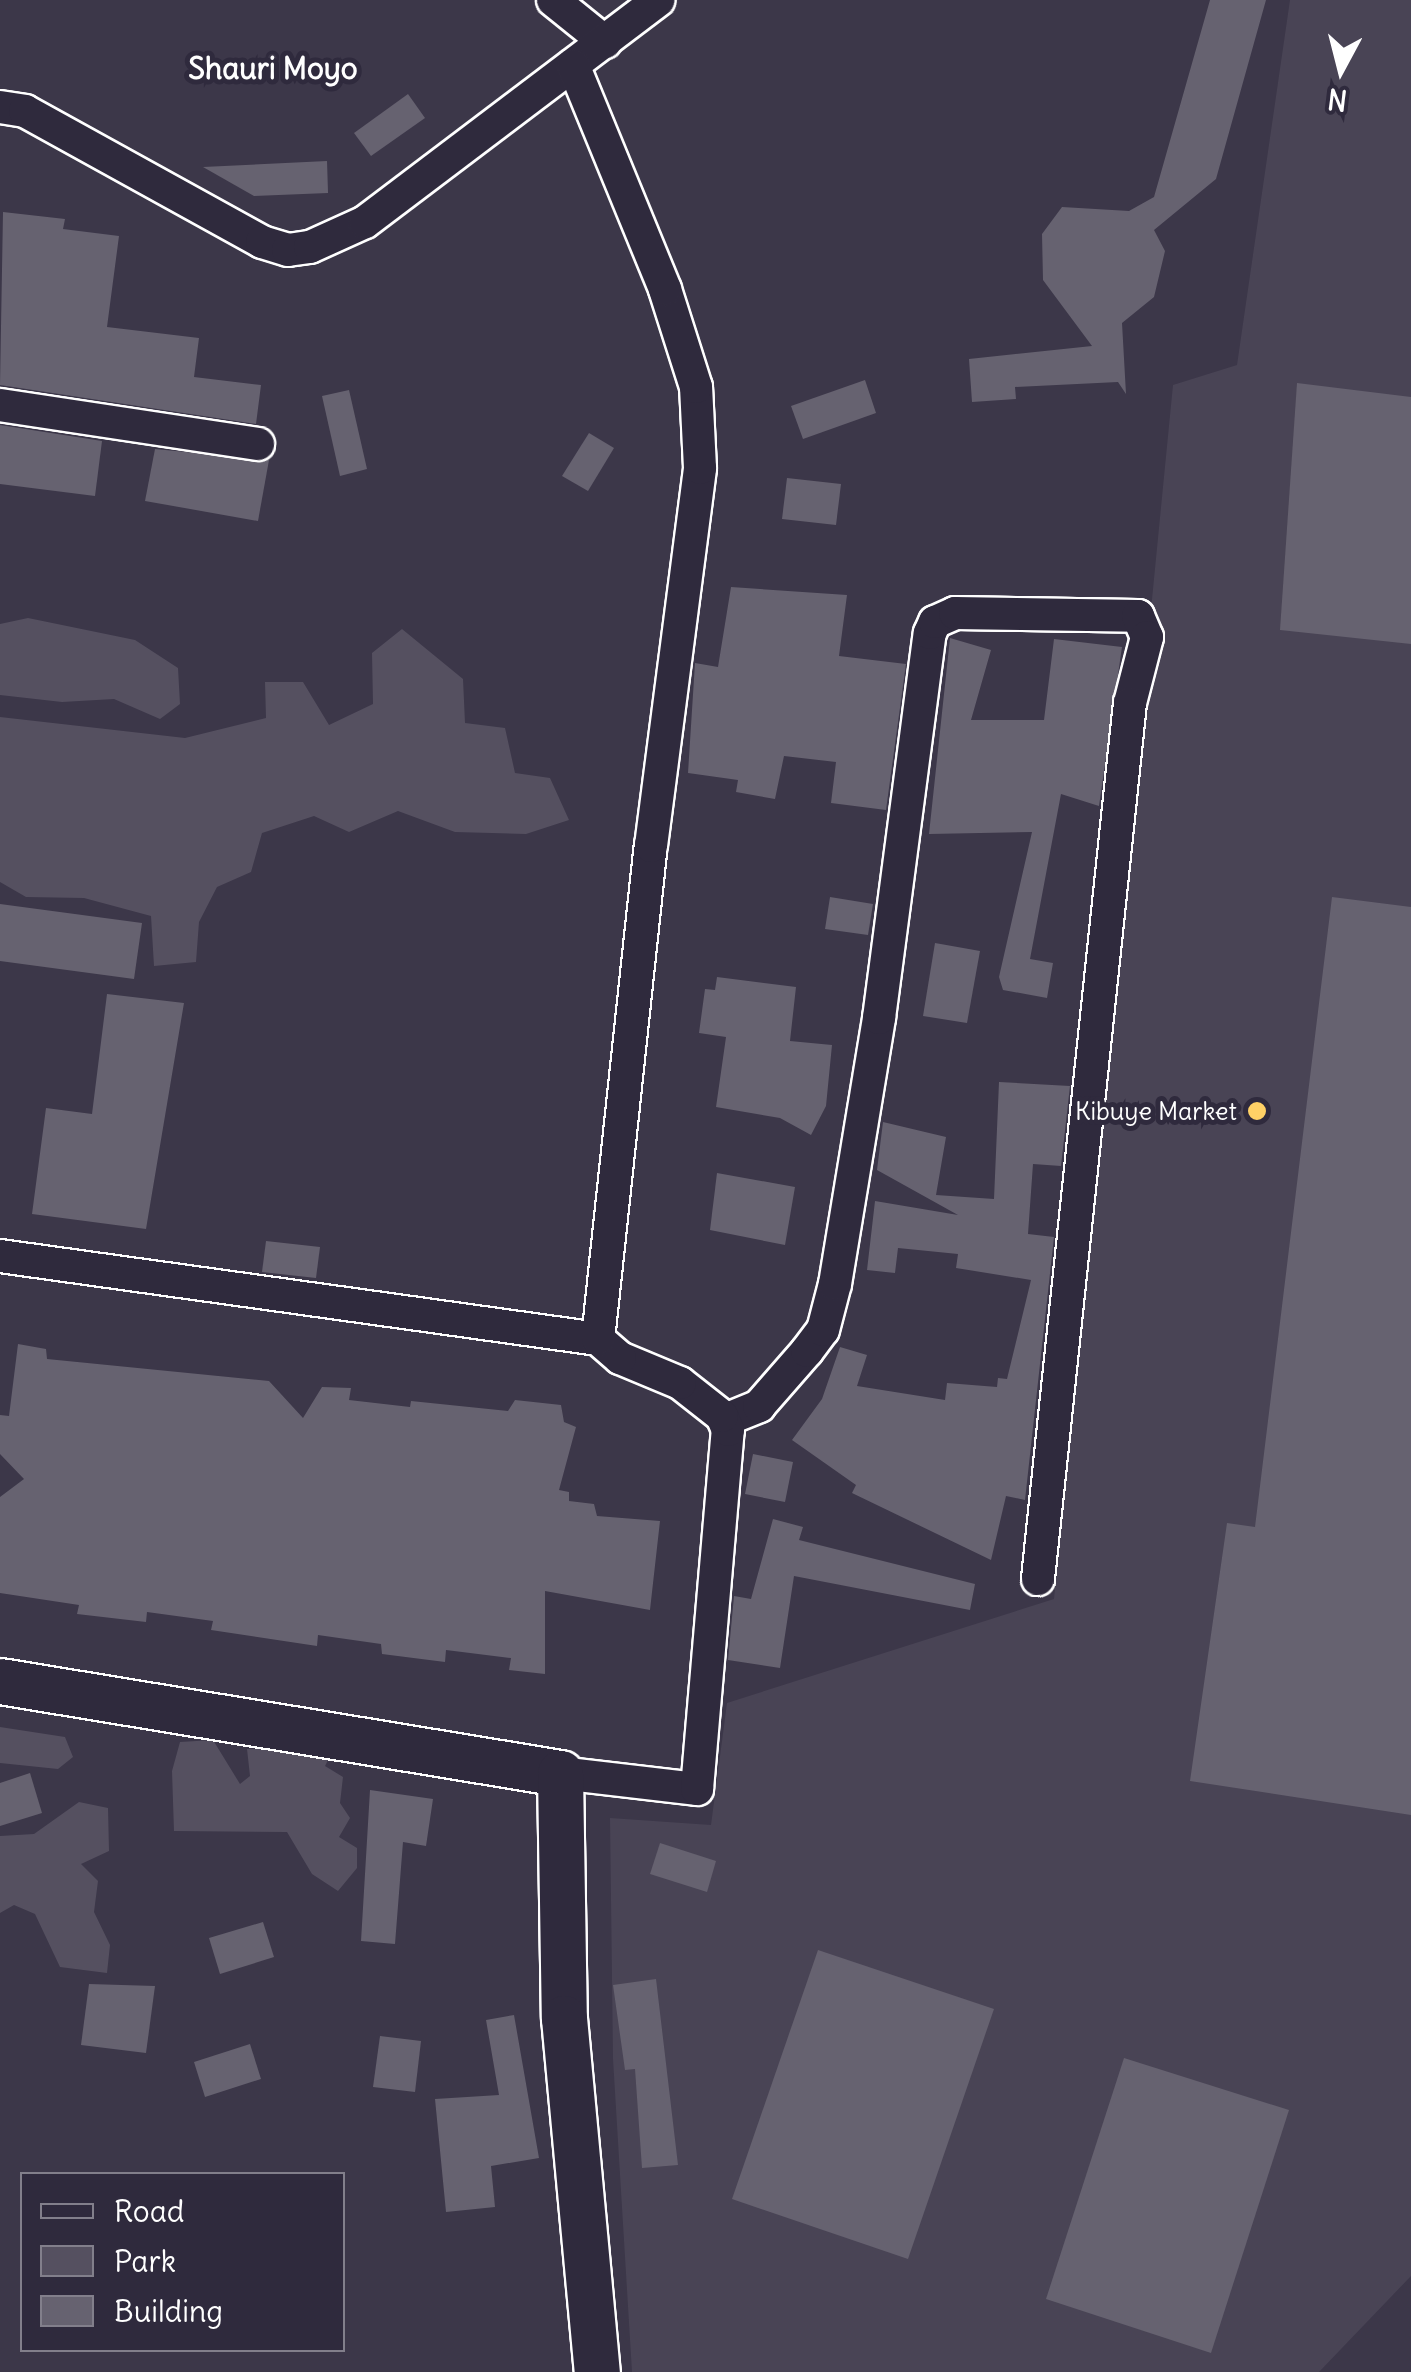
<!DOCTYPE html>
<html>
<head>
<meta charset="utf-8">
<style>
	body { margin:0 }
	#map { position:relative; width:1411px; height:2372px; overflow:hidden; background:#3c3749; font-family:Delius,sans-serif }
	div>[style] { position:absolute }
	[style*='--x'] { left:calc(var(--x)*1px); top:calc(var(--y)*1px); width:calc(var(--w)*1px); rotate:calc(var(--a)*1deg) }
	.built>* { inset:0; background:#494455 }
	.green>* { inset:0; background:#555060 }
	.building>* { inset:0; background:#666270 }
	.roads { filter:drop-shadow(2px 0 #fff) drop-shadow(-2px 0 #fff) drop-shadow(0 2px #fff) drop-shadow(0 -2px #fff) }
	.street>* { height:32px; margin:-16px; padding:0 16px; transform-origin:16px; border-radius:16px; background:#2f2a3d }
	.secondary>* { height:45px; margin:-22.5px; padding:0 22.5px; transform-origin:22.5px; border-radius:22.5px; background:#2f2a3d }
	.dots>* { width:28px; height:28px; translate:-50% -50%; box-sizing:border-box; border:5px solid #2f2a3d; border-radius:50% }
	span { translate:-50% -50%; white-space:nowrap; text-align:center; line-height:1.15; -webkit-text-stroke:10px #2f2a3d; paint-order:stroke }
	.poi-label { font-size:25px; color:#fff }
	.right { translate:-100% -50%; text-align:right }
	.quarter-label { font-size:30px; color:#fff; font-weight:700 }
	.legend { position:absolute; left:20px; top:2172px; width:325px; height:180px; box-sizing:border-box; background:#2f2a3d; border:2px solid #827f8b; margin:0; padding:12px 18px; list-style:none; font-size:30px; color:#fff }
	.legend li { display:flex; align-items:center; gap:20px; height:50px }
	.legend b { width:50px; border:2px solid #827f8b }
	.north { position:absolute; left:1291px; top:20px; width:100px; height:100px; -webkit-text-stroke:8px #2f2a3d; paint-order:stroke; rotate:187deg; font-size:28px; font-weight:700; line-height:40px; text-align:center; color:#fff }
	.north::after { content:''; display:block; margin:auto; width:35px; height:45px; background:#fff; clip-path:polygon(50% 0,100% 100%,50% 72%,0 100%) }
</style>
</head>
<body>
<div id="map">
	<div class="built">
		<i style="clip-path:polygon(1290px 0,1411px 0,1411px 2276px,1319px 2372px,632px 2372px,613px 2059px,610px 1818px,711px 1825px,727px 1703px,1054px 1599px,1173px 385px,1237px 365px)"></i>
	</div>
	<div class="green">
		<i style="clip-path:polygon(28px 618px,135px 640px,178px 668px,180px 704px,160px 719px,114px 699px,62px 702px,0 695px,0 624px)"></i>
		<i style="clip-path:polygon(402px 629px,463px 679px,465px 723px,505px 728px,515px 773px,550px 778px,569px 820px,526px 834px,455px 832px,398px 811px,349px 832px,314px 816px,262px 833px,251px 872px,217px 887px,199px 922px,196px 962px,154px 966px,151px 916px,84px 898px,26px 897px,0 882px,0 717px,185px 738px,266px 718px,265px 682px,303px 682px,329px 725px,373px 704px,372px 653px)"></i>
		<i style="clip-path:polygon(0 1727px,65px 1737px,73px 1757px,58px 1769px,0 1763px)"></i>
		<i style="clip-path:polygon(213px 1740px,240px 1784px,250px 1776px,247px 1749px,333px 1750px,325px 1766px,343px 1777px,340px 1803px,350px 1818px,339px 1837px,357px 1848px,357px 1868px,338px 1891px,312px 1874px,287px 1832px,174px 1831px,172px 1771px,180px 1742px)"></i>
		<i style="clip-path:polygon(79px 1802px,108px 1808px,109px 1851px,81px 1864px,98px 1881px,94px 1912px,110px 1945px,107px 1973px,60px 1967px,35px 1914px,14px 1905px,0 1913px,0 1836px,34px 1834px)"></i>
	</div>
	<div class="building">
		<i style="clip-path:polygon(1210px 0,1266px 0,1216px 179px,1154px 230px,1165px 251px,1154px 297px,1122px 323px,1126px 394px,1118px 382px,1015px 387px,1016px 399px,972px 402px,969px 359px,1092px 346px,1043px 280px,1042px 234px,1062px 207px,1129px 211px,1154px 197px)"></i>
		<i style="clip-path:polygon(408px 94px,425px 118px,371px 156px,354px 133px)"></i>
		<i style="clip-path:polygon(327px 161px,328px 193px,254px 196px,203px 167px)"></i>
		<i style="clip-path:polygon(3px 212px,65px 219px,63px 229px,119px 236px,107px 327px,199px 338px,194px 377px,261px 385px,256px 424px,0 385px)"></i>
		<i style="clip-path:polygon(865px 380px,876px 413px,803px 439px,791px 406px)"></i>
		<i style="clip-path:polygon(1297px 383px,1411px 397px,1411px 644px,1280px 630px)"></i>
		<i style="clip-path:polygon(349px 390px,367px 469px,340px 476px,322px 396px)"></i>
		<i style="clip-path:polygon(0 425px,102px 441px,95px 496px,0 484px)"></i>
		<i style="clip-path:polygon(589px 433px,614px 448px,588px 491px,562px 476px)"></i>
		<i style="clip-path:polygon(155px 449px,269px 460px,258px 521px,145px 501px)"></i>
		<i style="clip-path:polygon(787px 478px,841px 484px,836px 525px,782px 519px)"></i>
		<i style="clip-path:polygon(731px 587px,847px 595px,839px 656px,906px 664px,886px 810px,831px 803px,836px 762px,784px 756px,775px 799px,736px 792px,738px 780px,688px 773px,695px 663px,718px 667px)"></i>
		<i style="clip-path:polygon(950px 638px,991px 650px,971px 720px,1044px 720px,1054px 639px,1122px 647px,1099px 806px,1061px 794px,1030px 959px,1053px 963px,1047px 998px,1003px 990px,999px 977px,1032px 832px,929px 834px)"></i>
		<i style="clip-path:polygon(830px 897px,873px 904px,868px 935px,825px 929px)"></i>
		<i style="clip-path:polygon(1332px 897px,1411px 907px,1411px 1815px,1190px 1781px,1227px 1523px,1255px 1527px)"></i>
		<i style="clip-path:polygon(0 904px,142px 923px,134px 979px,0 961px)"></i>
		<i style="clip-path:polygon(935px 943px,980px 951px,967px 1023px,923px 1016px)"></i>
		<i style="clip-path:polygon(717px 977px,796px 987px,790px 1041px,832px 1045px,826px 1106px,811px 1135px,780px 1118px,716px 1107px,726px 1037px,699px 1033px,705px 989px,715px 990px)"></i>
		<i style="clip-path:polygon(107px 994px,184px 1003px,146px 1229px,32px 1214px,46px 1108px,92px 1114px)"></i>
		<i style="clip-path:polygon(999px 1082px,1070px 1086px,1061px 1166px,1033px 1164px,1028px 1234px,1054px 1237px,1025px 1500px,1006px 1496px,991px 1560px,852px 1493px,856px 1485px,792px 1440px,822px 1399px,840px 1347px,867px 1355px,857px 1386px,945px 1400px,947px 1383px,997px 1387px,998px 1378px,1007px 1379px,1031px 1280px,956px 1268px,958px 1254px,898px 1248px,895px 1273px,867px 1270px,875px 1201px,958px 1215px,877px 1170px,883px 1122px,946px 1137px,936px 1195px,994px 1199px)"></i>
		<i style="clip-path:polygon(717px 1173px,795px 1187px,785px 1245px,710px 1230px)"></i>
		<i style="clip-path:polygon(266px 1241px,320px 1247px,316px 1278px,262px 1272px)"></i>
		<i style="clip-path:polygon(18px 1344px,46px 1349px,47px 1359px,269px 1381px,303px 1418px,322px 1387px,351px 1388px,349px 1400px,410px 1407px,411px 1401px,508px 1411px,515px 1400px,561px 1405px,564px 1422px,576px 1427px,559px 1490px,569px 1492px,569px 1501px,594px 1504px,597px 1516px,660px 1521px,650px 1610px,545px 1591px,545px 1674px,509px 1670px,511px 1658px,446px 1650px,445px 1662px,382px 1654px,381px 1644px,318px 1635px,317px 1646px,211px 1630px,213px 1621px,147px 1612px,146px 1622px,77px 1614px,79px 1605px,0 1593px,0 1497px,24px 1479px,0 1454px,0 1415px,9px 1416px)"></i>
		<i style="clip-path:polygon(753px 1454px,793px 1462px,785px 1502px,745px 1494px)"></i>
		<i style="clip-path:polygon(773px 1519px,803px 1527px,799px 1540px,975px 1584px,970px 1610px,794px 1576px,780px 1668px,728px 1660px,734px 1596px,751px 1599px)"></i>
		<i style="clip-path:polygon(30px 1773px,42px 1813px,0 1826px,0 1783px)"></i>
		<i style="clip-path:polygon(370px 1790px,433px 1799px,426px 1846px,403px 1842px,395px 1944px,361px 1941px)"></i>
		<i style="clip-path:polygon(660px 1843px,716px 1861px,707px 1892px,650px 1874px)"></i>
		<i style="clip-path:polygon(263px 1922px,274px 1957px,220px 1974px,209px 1938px)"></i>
		<i style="clip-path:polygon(818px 1950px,994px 2009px,908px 2259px,732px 2199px)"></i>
		<i style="clip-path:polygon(656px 1979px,678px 2165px,642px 2168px,635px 2069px,625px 2070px,613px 1985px)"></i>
		<i style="clip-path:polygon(89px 1984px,155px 1986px,146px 2053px,81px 2045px)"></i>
		<i style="clip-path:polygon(514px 2015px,539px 2158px,491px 2166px,495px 2207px,446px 2212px,435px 2099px,499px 2095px,486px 2020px)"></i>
		<i style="clip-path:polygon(380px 2036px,421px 2041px,415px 2092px,373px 2087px)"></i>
		<i style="clip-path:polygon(250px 2044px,261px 2079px,205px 2097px,194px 2062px)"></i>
		<i style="clip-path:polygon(1124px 2058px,1289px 2110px,1211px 2353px,1046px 2299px)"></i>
	</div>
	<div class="roads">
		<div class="street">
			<i style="--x:553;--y:0;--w:67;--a:38.9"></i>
			<i style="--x:0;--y:107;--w:25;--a:9"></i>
			<i style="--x:25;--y:111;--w:271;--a:28.9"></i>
			<i style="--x:262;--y:242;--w:27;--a:17"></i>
			<i style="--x:288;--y:250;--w:22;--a:-8"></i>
			<i style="--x:310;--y:247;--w:60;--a:-24.4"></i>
			<i style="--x:365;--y:222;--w:368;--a:-37.1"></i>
			<i style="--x:0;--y:405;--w:261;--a:8.6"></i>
			<i style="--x:0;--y:1256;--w:604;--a:7.9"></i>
			<i style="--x:725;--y:1420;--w:37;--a:-22"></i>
			<i style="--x:759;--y:1406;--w:73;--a:-48.9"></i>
			<i style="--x:807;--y:1351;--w:26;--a:-53"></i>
			<i style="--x:823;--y:1330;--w:48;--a:-75.4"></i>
			<i style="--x:835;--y:1284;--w:270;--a:-80.6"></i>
			<i style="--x:879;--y:1018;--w:388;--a:-82.5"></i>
			<i style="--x:930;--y:633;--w:12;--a:-66"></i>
			<i style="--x:935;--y:622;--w:22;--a:-24"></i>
			<i style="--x:955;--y:613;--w:183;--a:0.9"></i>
			<i style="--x:1138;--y:616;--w:23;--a:67"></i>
			<i style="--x:1147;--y:637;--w:68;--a:104.4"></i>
			<i style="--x:1130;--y:703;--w:881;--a:96"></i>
			<i style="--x:560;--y:1773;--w:138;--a:6.7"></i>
			<i style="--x:697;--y:1789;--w:360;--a:-85.1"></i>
			<i style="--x:728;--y:1430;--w:15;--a:-113"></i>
			<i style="--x:722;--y:1416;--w:53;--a:-141.8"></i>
			<i style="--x:680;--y:1383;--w:65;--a:-157.4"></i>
			<i style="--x:620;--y:1358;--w:29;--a:-139"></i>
			<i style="--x:598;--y:1339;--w:496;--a:-83.9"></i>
			<i style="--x:651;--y:846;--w:381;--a:-82.6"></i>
			<i style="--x:700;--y:468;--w:81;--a:-92.8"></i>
			<i style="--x:696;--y:387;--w:103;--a:-107.6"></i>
			<i style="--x:665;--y:289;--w:242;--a:-112.3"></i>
		</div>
		<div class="secondary">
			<i style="--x:0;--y:1681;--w:568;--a:9.33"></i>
			<i style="--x:560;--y:1773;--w:245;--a:89.1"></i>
			<i style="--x:564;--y:2018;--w:356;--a:84.7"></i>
		</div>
	</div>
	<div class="dots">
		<i style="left:1257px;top:1111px;background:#ffd166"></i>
	</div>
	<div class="poi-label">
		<span class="right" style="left:1237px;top:1111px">Kibuye Market</span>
	</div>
	<div class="quarter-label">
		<span style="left:273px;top:68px">Shauri Moyo</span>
	</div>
	<ul class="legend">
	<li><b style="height:12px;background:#2f2a3d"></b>Road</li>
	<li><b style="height:28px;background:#555060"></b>Park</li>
	<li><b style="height:28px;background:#666270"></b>Building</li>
	</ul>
	<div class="north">N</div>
</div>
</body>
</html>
